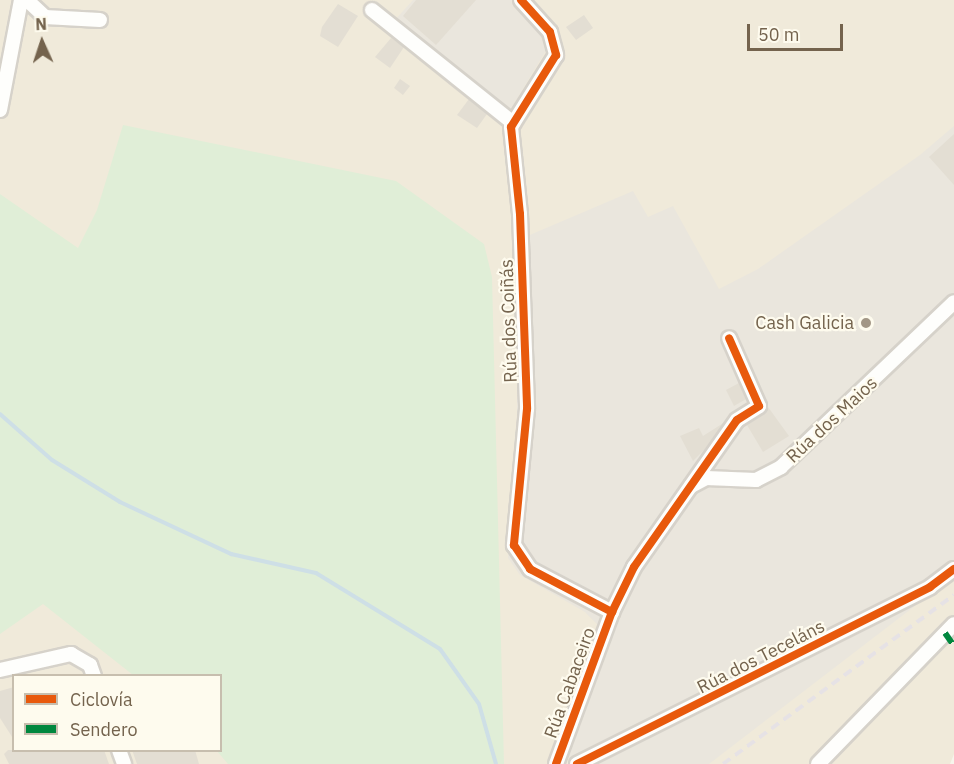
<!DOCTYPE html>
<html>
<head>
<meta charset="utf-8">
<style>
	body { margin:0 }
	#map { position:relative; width:954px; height:764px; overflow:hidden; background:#f7f5ec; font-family:"IBM Plex Sans",sans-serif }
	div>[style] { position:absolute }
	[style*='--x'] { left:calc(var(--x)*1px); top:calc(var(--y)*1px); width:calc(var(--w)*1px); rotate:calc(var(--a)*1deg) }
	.residential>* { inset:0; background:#f0eada }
	.industrial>* { inset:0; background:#eae6dd }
	.green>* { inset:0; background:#e0eed7 }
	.stream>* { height:4px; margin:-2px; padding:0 2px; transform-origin:2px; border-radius:2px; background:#cedfe6 }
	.building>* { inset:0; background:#e3ded3 }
	.roads { filter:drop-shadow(2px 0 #d6d2ca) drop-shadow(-2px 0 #d6d2ca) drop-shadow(0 2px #d6d2ca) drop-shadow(0 -2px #d6d2ca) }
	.minor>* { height:14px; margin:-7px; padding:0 7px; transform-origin:7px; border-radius:7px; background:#fefefc }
	.rail>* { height:4px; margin-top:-2px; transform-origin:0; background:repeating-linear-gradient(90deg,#e6e2e5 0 9px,transparent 0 15px) }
	.quiet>* { height:6px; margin-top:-3px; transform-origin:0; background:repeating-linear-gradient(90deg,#00873e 0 12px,transparent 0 18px) }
	.cycleway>* { height:8px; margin:-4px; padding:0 4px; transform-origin:4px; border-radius:4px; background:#e8590c }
	.dots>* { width:16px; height:16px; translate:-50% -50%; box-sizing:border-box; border:3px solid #fefbee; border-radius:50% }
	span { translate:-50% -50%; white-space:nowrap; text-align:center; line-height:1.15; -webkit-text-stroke:4.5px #fefbee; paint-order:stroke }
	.street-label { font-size:18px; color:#74634d }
	.poi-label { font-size:18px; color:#74634d }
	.right { translate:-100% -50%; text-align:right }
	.legend { position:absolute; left:12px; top:674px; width:210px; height:78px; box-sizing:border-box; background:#fefbee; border:2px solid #c7beae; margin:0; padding:8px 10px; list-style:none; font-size:18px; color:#74634d }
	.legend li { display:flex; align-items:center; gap:12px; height:30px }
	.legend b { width:30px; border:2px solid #c7beae }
	.north { position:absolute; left:12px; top:12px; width:60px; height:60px; -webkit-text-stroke:4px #fefbee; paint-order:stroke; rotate:357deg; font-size:16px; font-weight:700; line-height:24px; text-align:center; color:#74634d }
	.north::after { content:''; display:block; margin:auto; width:21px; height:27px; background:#74634d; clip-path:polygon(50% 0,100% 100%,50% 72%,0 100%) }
	.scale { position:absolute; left:747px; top:24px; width:96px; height:27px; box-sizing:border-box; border:3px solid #74634d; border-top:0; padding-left:8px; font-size:18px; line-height:21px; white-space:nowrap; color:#74634d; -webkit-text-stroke:4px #fefbee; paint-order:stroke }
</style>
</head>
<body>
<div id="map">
	<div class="residential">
		<i style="clip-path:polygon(evenodd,0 0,954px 0,954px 754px,950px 764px,0 764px,0 0,14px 676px,220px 676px,220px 750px,14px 750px,14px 676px)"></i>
	</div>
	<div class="industrial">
		<i style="clip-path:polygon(413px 0,513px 0,541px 29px,547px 49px,512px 107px,506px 111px,394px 21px)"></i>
		<i style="clip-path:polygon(954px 126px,954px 576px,709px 764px,570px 764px,567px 751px,599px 626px,585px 612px,520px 575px,508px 558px,517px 414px,518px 240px,633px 191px,648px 217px,673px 206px,719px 289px,758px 269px,920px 155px)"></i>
	</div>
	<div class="green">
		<i style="clip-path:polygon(123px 125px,396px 181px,484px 244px,492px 277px,504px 764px,228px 764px,217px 751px,220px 750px,220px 676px,133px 675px,43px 604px,0 634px,0 194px,78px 248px,97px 210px)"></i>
	</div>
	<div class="stream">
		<i style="--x:0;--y:414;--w:69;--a:41.5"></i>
		<i style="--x:52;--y:460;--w:80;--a:31.7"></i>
		<i style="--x:120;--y:502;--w:123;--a:25.1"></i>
		<i style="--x:231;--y:554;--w:87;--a:12.6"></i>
		<i style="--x:316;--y:573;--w:145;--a:31.5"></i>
		<i style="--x:440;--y:649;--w:67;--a:54.7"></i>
		<i style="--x:479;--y:704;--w:62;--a:74.2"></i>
	</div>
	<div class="building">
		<i style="clip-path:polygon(416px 0,476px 0,436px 45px,403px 16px)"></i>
		<i style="clip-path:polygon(338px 4px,358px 16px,338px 47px,320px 36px,322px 27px)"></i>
		<i style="clip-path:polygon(584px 15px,593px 28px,576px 40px,566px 27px)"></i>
		<i style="clip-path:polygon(391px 38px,404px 47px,390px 68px,375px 57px)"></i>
		<i style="clip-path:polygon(400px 79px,410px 86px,403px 95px,394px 88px)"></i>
		<i style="clip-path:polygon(469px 99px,487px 114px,477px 128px,457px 115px)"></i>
		<i style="clip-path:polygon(954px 134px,954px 185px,929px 157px)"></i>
		<i style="clip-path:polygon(739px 383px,746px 399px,734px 406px,726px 390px)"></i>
		<i style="clip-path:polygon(768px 407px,789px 436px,763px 452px,747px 425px)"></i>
		<i style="clip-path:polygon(725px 422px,707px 447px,693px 461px,680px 436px,699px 428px,703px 436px)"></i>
		<i style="clip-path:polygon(14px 687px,14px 740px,0 718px,0 691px)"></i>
		<i style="clip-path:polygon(8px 750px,104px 750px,109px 764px,9px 764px,4px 754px)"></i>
		<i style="clip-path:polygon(132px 750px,195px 750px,199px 764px,137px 764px)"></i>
	</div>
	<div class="roads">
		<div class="minor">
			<i style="--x:27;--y:0;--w:25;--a:43"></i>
			<i style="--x:45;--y:17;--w:55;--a:3.1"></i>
			<i style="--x:521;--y:0;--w:43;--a:47.8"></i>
			<i style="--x:550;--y:32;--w:24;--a:75"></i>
			<i style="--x:556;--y:55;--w:85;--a:122"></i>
			<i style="--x:511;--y:127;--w:87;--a:84.1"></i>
			<i style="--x:520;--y:214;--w:195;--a:87.9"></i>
			<i style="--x:527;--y:409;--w:137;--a:95.5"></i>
			<i style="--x:514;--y:545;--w:29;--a:56"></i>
			<i style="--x:530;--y:569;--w:93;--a:27.7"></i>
			<i style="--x:372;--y:10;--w:181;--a:38.7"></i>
			<i style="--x:0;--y:110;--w:112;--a:-79.2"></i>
			<i style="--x:691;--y:486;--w:17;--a:-28"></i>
			<i style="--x:706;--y:478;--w:50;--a:2.3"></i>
			<i style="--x:756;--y:480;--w:28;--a:-27"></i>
			<i style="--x:781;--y:467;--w:239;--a:-43.6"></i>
			<i style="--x:0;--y:670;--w:73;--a:-12.7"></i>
			<i style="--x:71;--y:654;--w:22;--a:30"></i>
			<i style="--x:90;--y:665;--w:12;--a:70"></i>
			<i style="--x:119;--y:750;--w:15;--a:70"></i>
			<i style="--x:556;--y:764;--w:162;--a:-69.8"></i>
			<i style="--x:612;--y:612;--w:50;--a:-63.9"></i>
			<i style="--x:634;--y:567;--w:179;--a:-55"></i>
			<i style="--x:737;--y:420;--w:26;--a:-32"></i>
			<i style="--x:759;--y:406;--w:74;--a:-113.8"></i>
			<i style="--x:577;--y:764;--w:395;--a:-26.6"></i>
			<i style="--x:930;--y:587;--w:30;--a:-37"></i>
			<i style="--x:818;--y:764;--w:195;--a:-45.8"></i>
		</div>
	</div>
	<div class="rail">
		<i style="--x:723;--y:764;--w:286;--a:-36.2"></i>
	</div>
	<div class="quiet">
		<i style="--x:945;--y:633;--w:16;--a:55"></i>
	</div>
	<div class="cycleway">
		<i style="--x:521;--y:0;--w:43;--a:47.8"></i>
		<i style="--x:550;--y:32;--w:24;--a:75"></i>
		<i style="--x:556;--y:55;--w:85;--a:122"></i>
		<i style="--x:511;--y:127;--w:87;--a:84.1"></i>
		<i style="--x:520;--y:214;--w:195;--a:87.9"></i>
		<i style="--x:527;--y:409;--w:137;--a:95.5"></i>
		<i style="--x:514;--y:545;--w:29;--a:56"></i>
		<i style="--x:530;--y:569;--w:93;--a:27.7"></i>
		<i style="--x:556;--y:764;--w:162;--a:-69.8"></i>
		<i style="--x:612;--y:612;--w:50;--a:-63.9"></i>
		<i style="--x:634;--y:567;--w:179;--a:-55"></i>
		<i style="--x:737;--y:420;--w:26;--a:-32"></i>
		<i style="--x:759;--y:406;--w:74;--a:-113.8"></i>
		<i style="--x:577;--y:764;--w:395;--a:-26.6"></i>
		<i style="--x:930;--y:587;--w:30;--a:-37"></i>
	</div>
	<div class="dots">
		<i style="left:866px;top:323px;background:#a29685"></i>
	</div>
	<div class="street-label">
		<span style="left:509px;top:321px;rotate:-92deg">Rúa dos Coiñás</span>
		<span style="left:832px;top:420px;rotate:-43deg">Rúa dos Maios</span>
		<span style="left:761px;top:657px;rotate:-27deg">Rúa dos Teceláns</span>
		<span style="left:570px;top:683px;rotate:-70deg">Rúa Cabaceiro</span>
	</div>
	<div class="poi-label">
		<span class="right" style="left:854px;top:323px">Cash Galicia</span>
	</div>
	<ul class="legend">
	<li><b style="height:8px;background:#e8590c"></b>Ciclovía</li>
	<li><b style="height:8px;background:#00873e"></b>Sendero</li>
	</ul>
	<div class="north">N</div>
	<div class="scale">50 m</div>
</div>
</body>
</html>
